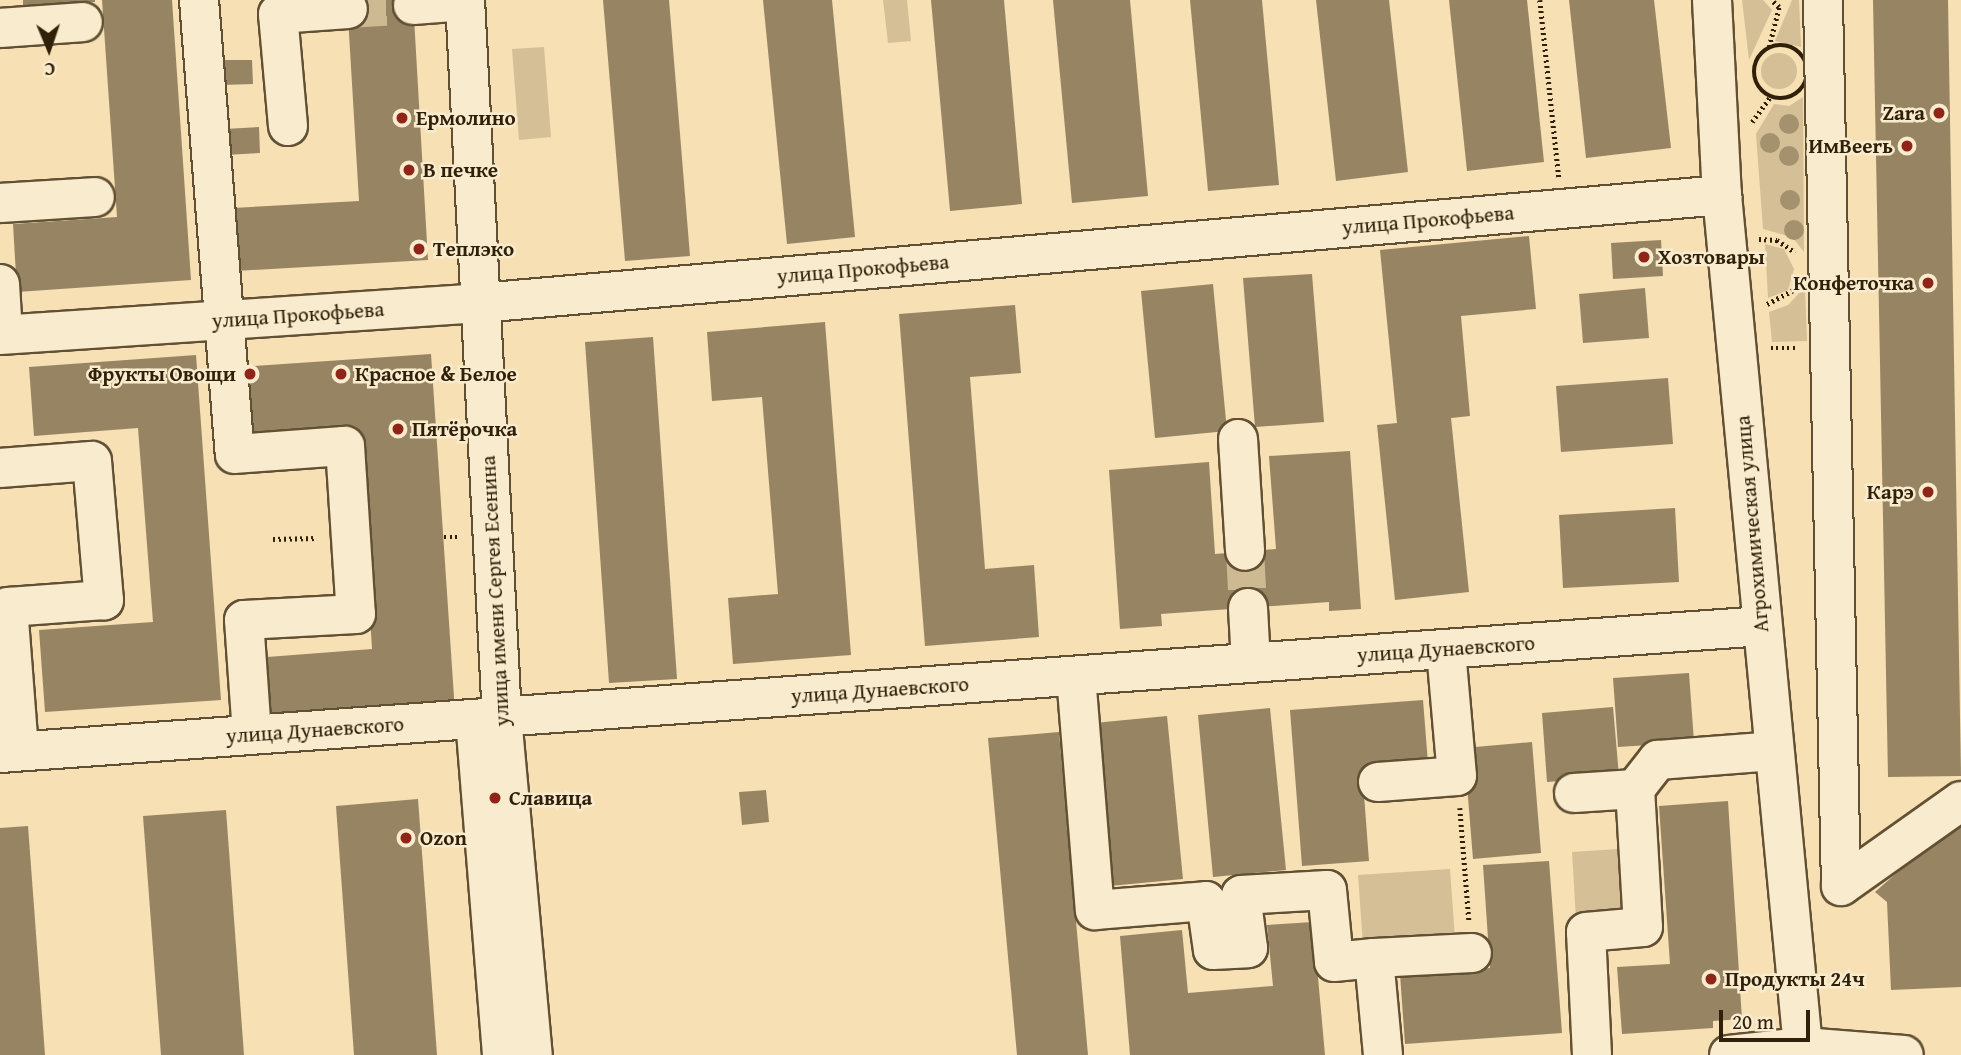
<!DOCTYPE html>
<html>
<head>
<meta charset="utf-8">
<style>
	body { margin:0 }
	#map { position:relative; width:1961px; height:1055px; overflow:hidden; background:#f6e0b4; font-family:"Gentium Book Plus",serif }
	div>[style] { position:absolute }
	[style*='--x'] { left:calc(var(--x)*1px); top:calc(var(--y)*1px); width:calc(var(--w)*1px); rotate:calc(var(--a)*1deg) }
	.green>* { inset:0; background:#d4bf97 }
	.round { border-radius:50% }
	.building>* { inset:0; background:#978462 }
	.minor-tunnel>* { height:38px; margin-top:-19px; transform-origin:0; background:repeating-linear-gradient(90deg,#ceba92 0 38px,transparent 0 57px) }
	.path>* { height:4.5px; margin-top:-2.25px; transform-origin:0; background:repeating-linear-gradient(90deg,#302009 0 2px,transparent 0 5.5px) }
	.path>.ring { margin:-2.25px; padding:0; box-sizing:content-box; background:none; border:4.5px solid #302009; border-radius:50% }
	.roads { filter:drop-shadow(2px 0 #625034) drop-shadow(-2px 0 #625034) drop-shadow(0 2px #625034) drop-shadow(0 -2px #625034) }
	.minor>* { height:38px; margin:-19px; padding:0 19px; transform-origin:19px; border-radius:19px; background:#f9ebce }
	.trees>* { width:20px; height:20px; margin:-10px; border-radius:50%; background:#a4916e }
	.dots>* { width:19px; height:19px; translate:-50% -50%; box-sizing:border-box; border:4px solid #f9ebce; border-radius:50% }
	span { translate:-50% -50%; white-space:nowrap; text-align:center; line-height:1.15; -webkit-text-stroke:5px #f9ebce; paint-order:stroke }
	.poi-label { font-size:21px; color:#302009; font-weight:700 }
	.right { translate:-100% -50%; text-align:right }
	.left { translate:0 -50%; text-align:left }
	.street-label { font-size:21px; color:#302009 }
	.north { position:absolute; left:14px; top:14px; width:70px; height:70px; -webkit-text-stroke:5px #f9ebce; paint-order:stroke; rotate:178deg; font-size:19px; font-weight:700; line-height:28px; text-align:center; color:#302009 }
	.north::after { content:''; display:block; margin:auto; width:24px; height:32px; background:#302009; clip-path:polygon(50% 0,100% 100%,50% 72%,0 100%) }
	.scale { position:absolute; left:1719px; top:1010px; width:91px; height:32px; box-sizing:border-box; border:4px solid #302009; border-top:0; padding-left:9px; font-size:21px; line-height:24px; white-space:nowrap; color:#302009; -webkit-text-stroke:5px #f9ebce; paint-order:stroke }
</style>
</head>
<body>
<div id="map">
	<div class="green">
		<i style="clip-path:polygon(883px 0,907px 0,911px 41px,888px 43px)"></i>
		<i style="clip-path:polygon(1742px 0,1763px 0,1772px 10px,1749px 60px)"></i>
		<i style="clip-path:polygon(1792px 0,1799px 0,1801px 47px,1775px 41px)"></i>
		<i style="clip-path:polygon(544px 47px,551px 137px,519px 140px,512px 49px)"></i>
		<i class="round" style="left:1761px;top:53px;width:36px;height:36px"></i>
		<i style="clip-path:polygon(1803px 97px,1804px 252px,1792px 237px,1763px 229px,1756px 134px,1774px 104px,1789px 106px)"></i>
		<i style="clip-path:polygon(1765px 244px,1784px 249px,1794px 269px,1788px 290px,1768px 298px)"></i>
		<i style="clip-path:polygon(1805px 287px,1807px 341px,1772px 342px,1769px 312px,1788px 305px)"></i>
		<i style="clip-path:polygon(1618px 849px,1622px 917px,1576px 920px,1572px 852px)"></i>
		<i style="clip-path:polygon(1450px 869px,1455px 939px,1363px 945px,1358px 875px)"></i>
	</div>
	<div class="building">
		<i style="clip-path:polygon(23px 0,95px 0,95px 2px,23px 7px)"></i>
		<i style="clip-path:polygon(102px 0,172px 0,191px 280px,17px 292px,13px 224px,117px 217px)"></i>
		<i style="clip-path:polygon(347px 0,413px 0,428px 260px,236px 271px,233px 208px,359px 201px)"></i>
		<i style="clip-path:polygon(603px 0,669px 0,690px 256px,625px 261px)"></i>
		<i style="clip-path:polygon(763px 0,832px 0,855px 237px,787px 244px)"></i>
		<i style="clip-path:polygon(931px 0,1004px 0,1022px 204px,950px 211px)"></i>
		<i style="clip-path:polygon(1053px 0,1130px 0,1148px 196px,1072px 203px)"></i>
		<i style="clip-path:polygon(1190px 0,1262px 0,1279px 185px,1208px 191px)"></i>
		<i style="clip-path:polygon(1316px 0,1389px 0,1408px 172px,1336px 181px)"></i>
		<i style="clip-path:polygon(1449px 0,1527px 0,1544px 162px,1467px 171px)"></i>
		<i style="clip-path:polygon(1569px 0,1654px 0,1671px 148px,1586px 158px)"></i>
		<i style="clip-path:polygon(1873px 0,1948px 0,1961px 776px,1888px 777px)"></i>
		<i style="clip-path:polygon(222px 60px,252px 60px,253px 84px,222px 85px)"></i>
		<i style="clip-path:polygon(259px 127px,260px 153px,226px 155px,224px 129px)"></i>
		<i style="clip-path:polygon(1529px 236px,1536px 309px,1461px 316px,1470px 416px,1451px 418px,1469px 592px,1395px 600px,1377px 425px,1397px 423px,1380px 250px)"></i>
		<i style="clip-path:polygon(1661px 240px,1663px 276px,1613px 279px,1611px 243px)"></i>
		<i style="clip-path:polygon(1312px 274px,1324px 422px,1255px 427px,1243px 278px)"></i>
		<i style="clip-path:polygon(1213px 284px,1227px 431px,1155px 438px,1141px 291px)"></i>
		<i style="clip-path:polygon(1645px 288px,1649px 338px,1583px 343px,1579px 294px)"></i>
		<i style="clip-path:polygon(1015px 305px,1021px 373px,970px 377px,985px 569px,1034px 565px,1039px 637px,925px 646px,899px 314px)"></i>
		<i style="clip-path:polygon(825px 322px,851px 655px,733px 664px,728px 598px,778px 594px,762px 397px,712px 401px,707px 332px)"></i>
		<i style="clip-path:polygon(653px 337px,677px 679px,609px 683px,585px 342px)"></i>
		<i style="clip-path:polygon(431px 354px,455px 712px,258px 725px,253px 658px,372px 649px,359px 436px,243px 443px,238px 367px)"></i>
		<i style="clip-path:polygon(196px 355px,221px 700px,45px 712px,39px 630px,153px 622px,138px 428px,34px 436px,29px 367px)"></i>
		<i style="clip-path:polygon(1668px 378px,1673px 444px,1561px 452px,1556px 386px)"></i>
		<i style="clip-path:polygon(1350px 451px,1361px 609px,1329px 611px,1329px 602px,1161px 614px,1162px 626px,1120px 629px,1109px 470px,1209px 462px,1215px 554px,1276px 549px,1269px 456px)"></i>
		<i style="clip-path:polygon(1675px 508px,1679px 582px,1563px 588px,1559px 515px)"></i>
		<i style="clip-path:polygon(1689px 673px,1694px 742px,1618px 747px,1613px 678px)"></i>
		<i style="clip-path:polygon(1423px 700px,1428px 763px,1362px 768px,1369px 861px,1302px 866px,1290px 710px)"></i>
		<i style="clip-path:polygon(1613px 707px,1619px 776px,1547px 782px,1542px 713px)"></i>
		<i style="clip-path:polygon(1270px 708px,1286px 870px,1213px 877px,1198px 715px)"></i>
		<i style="clip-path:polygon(1167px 716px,1183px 879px,1110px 886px,1094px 723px)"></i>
		<i style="clip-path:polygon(1059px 732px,1088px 1055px,1017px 1055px,988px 738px)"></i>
		<i style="clip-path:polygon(1532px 742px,1541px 853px,1473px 859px,1464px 748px)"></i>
		<i style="clip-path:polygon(766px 790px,769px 822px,742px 825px,739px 792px)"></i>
		<i style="clip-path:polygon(418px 799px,437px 1055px,354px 1055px,336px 806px)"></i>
		<i style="clip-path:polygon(1728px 801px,1742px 1019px,1713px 1021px,1713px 1028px,1622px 1034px,1617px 967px,1670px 964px,1659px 806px)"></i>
		<i style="clip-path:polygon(226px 810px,244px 1055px,161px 1055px,143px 816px)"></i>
		<i style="clip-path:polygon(1961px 816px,1961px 987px,1891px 990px,1887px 902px,1875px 892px)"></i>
		<i style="clip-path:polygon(28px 826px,45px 1055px,0 1055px,0 828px)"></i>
		<i style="clip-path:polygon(1549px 861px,1562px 1033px,1405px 1044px,1400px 974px,1490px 968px,1483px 865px)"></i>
		<i style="clip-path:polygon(1313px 922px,1325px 1055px,1130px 1055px,1120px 936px,1182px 930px,1188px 993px,1273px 986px,1267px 925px)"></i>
	</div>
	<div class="minor-tunnel">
		<i style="--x:348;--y:9;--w:65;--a:-3.5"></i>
		<i style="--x:1245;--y:551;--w:57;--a:87"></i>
	</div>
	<div class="path">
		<i style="--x:1540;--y:0;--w:178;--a:83.9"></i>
		<i class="ring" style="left:1754px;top:45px;width:49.5px;height:49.5px"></i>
		<i style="--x:1769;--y:47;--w:41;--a:-76"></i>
		<i style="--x:1779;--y:7;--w:11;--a:-139"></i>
		<i style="--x:1752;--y:122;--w:31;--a:-54"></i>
		<i style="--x:1759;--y:239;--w:18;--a:3"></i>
		<i style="--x:1777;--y:240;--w:22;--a:34"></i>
		<i style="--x:1767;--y:304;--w:32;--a:-28"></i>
		<i style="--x:1771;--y:348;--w:27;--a:0"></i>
		<i style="--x:444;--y:537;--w:14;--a:0"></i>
		<i style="--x:273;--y:539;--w:44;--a:-1.3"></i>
		<i style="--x:1460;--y:808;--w:113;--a:85.4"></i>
	</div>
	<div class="roads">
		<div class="minor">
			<i style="--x:199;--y:0;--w:455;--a:85.5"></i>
			<i style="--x:235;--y:454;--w:110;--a:-4.2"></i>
			<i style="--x:345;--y:446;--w:168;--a:86.3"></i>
			<i style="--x:356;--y:614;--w:112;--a:176.9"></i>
			<i style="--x:244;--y:620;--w:115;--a:86"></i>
			<i style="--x:465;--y:0;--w:718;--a:87.05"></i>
			<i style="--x:502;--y:717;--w:339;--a:84.8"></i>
			<i style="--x:1712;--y:0;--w:195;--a:87.1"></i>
			<i style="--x:1722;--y:195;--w:856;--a:84.57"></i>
			<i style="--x:1823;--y:0;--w:886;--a:88.84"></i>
			<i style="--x:1841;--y:886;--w:147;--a:-35.3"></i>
			<i style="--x:413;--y:5;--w:52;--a:-4.4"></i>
			<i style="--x:0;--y:28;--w:83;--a:-4.1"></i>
			<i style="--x:288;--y:126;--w:112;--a:-95.1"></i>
			<i style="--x:278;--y:14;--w:70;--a:-4.1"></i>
			<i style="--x:0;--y:203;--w:95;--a:-3.6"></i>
			<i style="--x:0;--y:284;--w:50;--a:86.6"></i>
			<i style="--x:0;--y:335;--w:481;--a:-3.8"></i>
			<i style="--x:480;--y:303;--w:1247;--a:-4.97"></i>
			<i style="--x:1238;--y:439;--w:112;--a:86.4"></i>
			<i style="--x:0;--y:468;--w:92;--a:-4.4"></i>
			<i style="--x:92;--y:461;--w:140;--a:85.1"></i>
			<i style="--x:104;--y:600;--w:96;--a:175.8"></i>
			<i style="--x:8;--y:607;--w:144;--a:85.6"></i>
			<i style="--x:1248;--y:608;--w:55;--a:86.9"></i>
			<i style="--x:1076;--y:676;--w:235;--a:85.4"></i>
			<i style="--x:1095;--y:910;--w:111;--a:-4.6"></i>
			<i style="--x:1206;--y:901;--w:49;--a:81.9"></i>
			<i style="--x:1213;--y:950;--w:35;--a:-3"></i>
			<i style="--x:1248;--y:948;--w:53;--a:-97.5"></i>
			<i style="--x:1241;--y:895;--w:86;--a:-3.3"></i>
			<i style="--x:1327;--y:890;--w:72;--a:84.4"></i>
			<i style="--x:1334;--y:962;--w:40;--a:-5.7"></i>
			<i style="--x:475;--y:719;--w:337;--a:85.4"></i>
			<i style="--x:0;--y:753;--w:1766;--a:-4.12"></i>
			<i style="--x:1378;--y:782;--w:79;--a:-4.3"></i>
			<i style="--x:1457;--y:776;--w:127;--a:-95"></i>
			<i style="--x:1574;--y:793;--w:61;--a:-3.8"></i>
			<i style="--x:1383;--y:1055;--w:97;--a:-95.3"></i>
			<i style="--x:1374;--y:958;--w:98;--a:-2.9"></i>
			<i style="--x:1592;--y:1055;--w:123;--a:-92.8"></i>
			<i style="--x:1586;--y:932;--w:57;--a:-5"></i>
			<i style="--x:1643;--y:927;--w:138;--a:-93.3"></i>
			<i style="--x:1635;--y:789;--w:37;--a:-52"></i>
			<i style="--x:1658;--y:760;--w:116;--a:-4.4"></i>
			<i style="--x:1729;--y:1055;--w:74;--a:-6.2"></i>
			<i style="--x:1803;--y:1047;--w:101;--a:4.5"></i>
		</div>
	</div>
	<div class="trees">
		<i style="left:1789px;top:124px"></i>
		<i style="left:1770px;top:143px"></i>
		<i style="left:1789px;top:156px"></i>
		<i style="left:1790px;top:200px"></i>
		<i style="left:1794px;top:230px"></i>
	</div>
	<div class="dots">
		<i style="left:1939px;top:113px;background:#8f2418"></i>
		<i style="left:402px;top:118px;background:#8f2418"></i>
		<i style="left:1907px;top:146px;background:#8f2418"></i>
		<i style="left:409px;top:170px;background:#8f2418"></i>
		<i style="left:419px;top:249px;background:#8f2418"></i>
		<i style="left:1644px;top:257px;background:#8f2418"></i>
		<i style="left:1928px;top:283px;background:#8f2418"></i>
		<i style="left:250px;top:374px;background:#8f2418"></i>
		<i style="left:341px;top:374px;background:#8f2418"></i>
		<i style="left:398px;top:429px;background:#8f2418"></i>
		<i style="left:1928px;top:492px;background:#8f2418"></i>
		<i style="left:495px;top:798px;background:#8f2418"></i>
		<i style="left:406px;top:838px;background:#8f2418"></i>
		<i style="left:1711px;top:979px;background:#8f2418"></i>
	</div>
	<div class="poi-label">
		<span class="right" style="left:1925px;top:113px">Zara</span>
		<span class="left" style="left:416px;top:118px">Ермолино</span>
		<span class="right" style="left:1893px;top:146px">ИмBeerь</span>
		<span class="left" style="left:423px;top:170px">В печке</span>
		<span class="left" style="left:433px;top:249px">Теплэко</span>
		<span class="left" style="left:1658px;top:257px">Хозтовары</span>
		<span class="right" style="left:1914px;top:283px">Конфеточка</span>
		<span class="right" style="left:236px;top:374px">Фрукты Овощи</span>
		<span class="left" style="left:355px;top:374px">Красное &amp; Белое</span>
		<span class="left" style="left:412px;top:429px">Пятёрочка</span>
		<span class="right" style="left:1914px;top:492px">Карэ</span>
		<span class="left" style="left:509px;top:798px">Славица</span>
		<span class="left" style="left:420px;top:838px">Ozon</span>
		<span class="left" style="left:1725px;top:979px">Продукты 24ч</span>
	</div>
	<div class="street-label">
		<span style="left:1428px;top:220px;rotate:-5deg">улица Прокофьева</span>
		<span style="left:863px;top:269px;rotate:-5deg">улица Прокофьева</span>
		<span style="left:298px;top:315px;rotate:-4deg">улица Прокофьева</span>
		<span style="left:1752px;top:524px;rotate:-95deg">Агрохимическая улица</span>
		<span style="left:495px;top:591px;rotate:-93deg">улица имени Сергея Есенина</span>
		<span style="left:1446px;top:649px;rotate:-4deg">улица Дунаевского</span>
		<span style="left:880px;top:690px;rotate:-4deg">улица Дунаевского</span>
		<span style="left:315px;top:730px;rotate:-4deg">улица Дунаевского</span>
	</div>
	<div class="north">С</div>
	<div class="scale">20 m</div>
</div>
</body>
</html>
